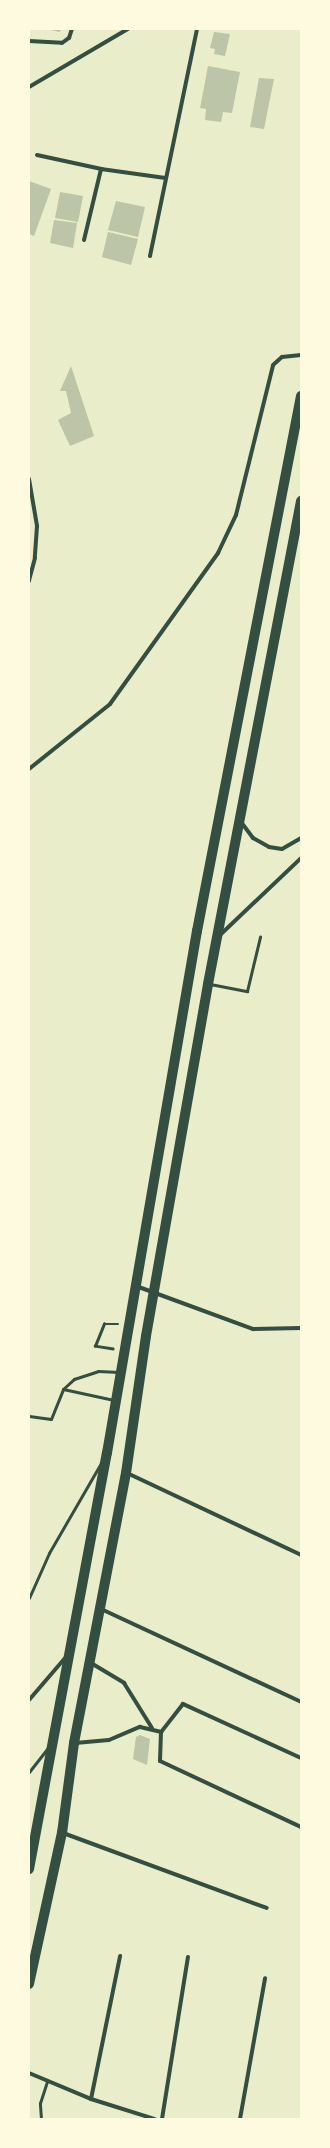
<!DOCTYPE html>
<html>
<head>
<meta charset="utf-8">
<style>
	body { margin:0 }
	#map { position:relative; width:330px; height:2148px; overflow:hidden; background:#e9edc9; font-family:"Roboto Condensed",sans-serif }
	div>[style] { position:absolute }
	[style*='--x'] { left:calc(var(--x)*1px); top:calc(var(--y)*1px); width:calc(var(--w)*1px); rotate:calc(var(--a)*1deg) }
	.building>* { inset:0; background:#bcc5a7 }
	.path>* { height:2.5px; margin:-1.25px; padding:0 1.25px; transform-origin:1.25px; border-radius:1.25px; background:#344e41 }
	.service>* { height:3px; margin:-1.5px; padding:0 1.5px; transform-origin:1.5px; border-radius:1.5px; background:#344e41 }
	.minor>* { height:4px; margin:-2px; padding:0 2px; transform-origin:2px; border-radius:2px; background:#344e41 }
	.primary>* { height:10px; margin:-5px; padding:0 5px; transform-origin:5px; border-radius:5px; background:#344e41 }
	span { translate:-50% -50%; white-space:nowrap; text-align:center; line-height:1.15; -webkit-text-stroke:3px #fefae0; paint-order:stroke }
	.frame { position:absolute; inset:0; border:30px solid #fefae0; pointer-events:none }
</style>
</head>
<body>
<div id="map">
	<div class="building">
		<i style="clip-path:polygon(46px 29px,61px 29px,60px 32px)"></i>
		<i style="clip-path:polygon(214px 32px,230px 34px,225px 56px,214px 54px,215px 49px,210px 48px)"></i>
		<i style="clip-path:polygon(208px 66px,240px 72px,232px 113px,223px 112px,221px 122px,205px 120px,206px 109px,200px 108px)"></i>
		<i style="clip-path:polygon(259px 78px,274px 79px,264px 129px,250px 127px)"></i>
		<i style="clip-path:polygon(29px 181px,51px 189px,34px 236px,29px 234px)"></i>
		<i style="clip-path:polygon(60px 192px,83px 196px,78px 222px,55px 218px)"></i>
		<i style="clip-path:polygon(116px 201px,145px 207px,138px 237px,108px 230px)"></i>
		<i style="clip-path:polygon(54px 220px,77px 223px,73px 248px,50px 243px)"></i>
		<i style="clip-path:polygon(108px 232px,138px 239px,131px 265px,102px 257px)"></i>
		<i style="clip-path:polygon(71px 366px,94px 436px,70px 446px,58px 420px,71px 413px,66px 391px,60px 391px)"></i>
		<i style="clip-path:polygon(140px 1735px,150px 1739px,147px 1765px,133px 1759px,136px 1737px)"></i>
	</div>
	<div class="path">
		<i style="--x:113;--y:1349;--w:18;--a:-171"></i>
		<i style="--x:95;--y:1346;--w:24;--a:-68"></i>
		<i style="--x:104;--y:1324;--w:14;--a:0"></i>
	</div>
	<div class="service">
		<i style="--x:210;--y:984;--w:38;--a:11"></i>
		<i style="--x:247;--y:991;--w:56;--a:-76.5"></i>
		<i style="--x:63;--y:1389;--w:52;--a:12.2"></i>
		<i style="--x:29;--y:1416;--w:22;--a:8"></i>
		<i style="--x:51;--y:1419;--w:32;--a:-68"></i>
		<i style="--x:63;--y:1389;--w:15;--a:-42"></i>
		<i style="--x:74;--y:1379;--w:25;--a:-18"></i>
		<i style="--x:98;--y:1371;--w:21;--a:3"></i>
		<i style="--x:29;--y:1598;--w:49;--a:-66"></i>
		<i style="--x:49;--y:1553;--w:104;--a:-60"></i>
		<i style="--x:29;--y:1772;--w:33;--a:-52"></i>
		<i style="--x:41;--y:2119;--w:16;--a:-94"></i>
		<i style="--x:40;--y:2103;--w:23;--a:-72"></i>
	</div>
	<div class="minor">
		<i style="--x:29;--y:41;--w:33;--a:3"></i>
		<i style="--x:62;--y:43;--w:9;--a:-36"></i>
		<i style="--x:69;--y:38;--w:9;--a:-72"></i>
		<i style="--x:29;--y:87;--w:115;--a:-30.4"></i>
		<i style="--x:37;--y:155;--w:66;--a:12.3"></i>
		<i style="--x:101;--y:169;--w:65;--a:8"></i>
		<i style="--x:84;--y:240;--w:73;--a:-76.5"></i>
		<i style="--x:150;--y:256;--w:232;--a:-78.3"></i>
		<i style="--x:29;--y:479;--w:48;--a:80.3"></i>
		<i style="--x:37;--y:526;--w:32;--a:94"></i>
		<i style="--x:35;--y:558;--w:24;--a:105"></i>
		<i style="--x:29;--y:769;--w:104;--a:-38.7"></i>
		<i style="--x:110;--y:704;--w:186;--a:-54.4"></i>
		<i style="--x:218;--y:553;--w:42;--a:-64.7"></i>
		<i style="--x:236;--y:515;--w:154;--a:-76.1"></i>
		<i style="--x:273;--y:365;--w:12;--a:-42"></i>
		<i style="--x:282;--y:357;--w:19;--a:-6"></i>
		<i style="--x:241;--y:822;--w:20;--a:53"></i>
		<i style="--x:253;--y:838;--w:18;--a:29"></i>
		<i style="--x:269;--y:847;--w:13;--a:9"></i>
		<i style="--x:282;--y:849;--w:22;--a:-30"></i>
		<i style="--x:220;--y:935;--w:112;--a:-43.5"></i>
		<i style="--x:136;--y:1286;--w:125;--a:20.2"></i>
		<i style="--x:253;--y:1329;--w:48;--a:-1.2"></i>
		<i style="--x:127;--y:1473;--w:192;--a:25.2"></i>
		<i style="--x:101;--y:1609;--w:221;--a:24.9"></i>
		<i style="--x:91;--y:1663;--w:39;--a:31"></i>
		<i style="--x:124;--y:1683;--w:53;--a:58.1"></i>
		<i style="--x:29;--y:1700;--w:57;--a:-49.3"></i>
		<i style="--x:75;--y:1743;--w:34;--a:-5"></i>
		<i style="--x:109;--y:1740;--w:34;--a:-23"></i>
		<i style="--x:140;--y:1727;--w:22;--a:13"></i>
		<i style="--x:301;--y:1758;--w:130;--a:-155.4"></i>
		<i style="--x:183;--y:1704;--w:36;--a:128"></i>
		<i style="--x:161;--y:1732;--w:29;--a:92"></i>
		<i style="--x:160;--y:1761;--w:156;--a:25.1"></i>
		<i style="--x:63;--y:1833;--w:217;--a:20.2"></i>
		<i style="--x:29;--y:2073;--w:67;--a:22.8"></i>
		<i style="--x:91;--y:2099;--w:67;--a:17.4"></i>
		<i style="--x:91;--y:2099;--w:146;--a:-78.5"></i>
		<i style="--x:162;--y:2119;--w:164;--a:-80.9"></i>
		<i style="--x:240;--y:2119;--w:143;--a:-79.9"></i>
	</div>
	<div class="primary">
		<i style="--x:29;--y:1869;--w:423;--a:-79.4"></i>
		<i style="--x:107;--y:1453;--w:530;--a:-80.22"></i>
		<i style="--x:197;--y:931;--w:545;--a:-79"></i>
		<i style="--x:29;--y:1984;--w:155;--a:-77.7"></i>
		<i style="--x:62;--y:1833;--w:91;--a:-82.4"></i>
		<i style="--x:74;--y:1743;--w:275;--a:-79.1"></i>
		<i style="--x:126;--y:1473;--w:138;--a:-81.7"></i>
		<i style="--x:146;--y:1336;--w:357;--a:-80"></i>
		<i style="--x:208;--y:984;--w:492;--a:-79.1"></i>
	</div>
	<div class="frame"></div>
</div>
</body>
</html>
